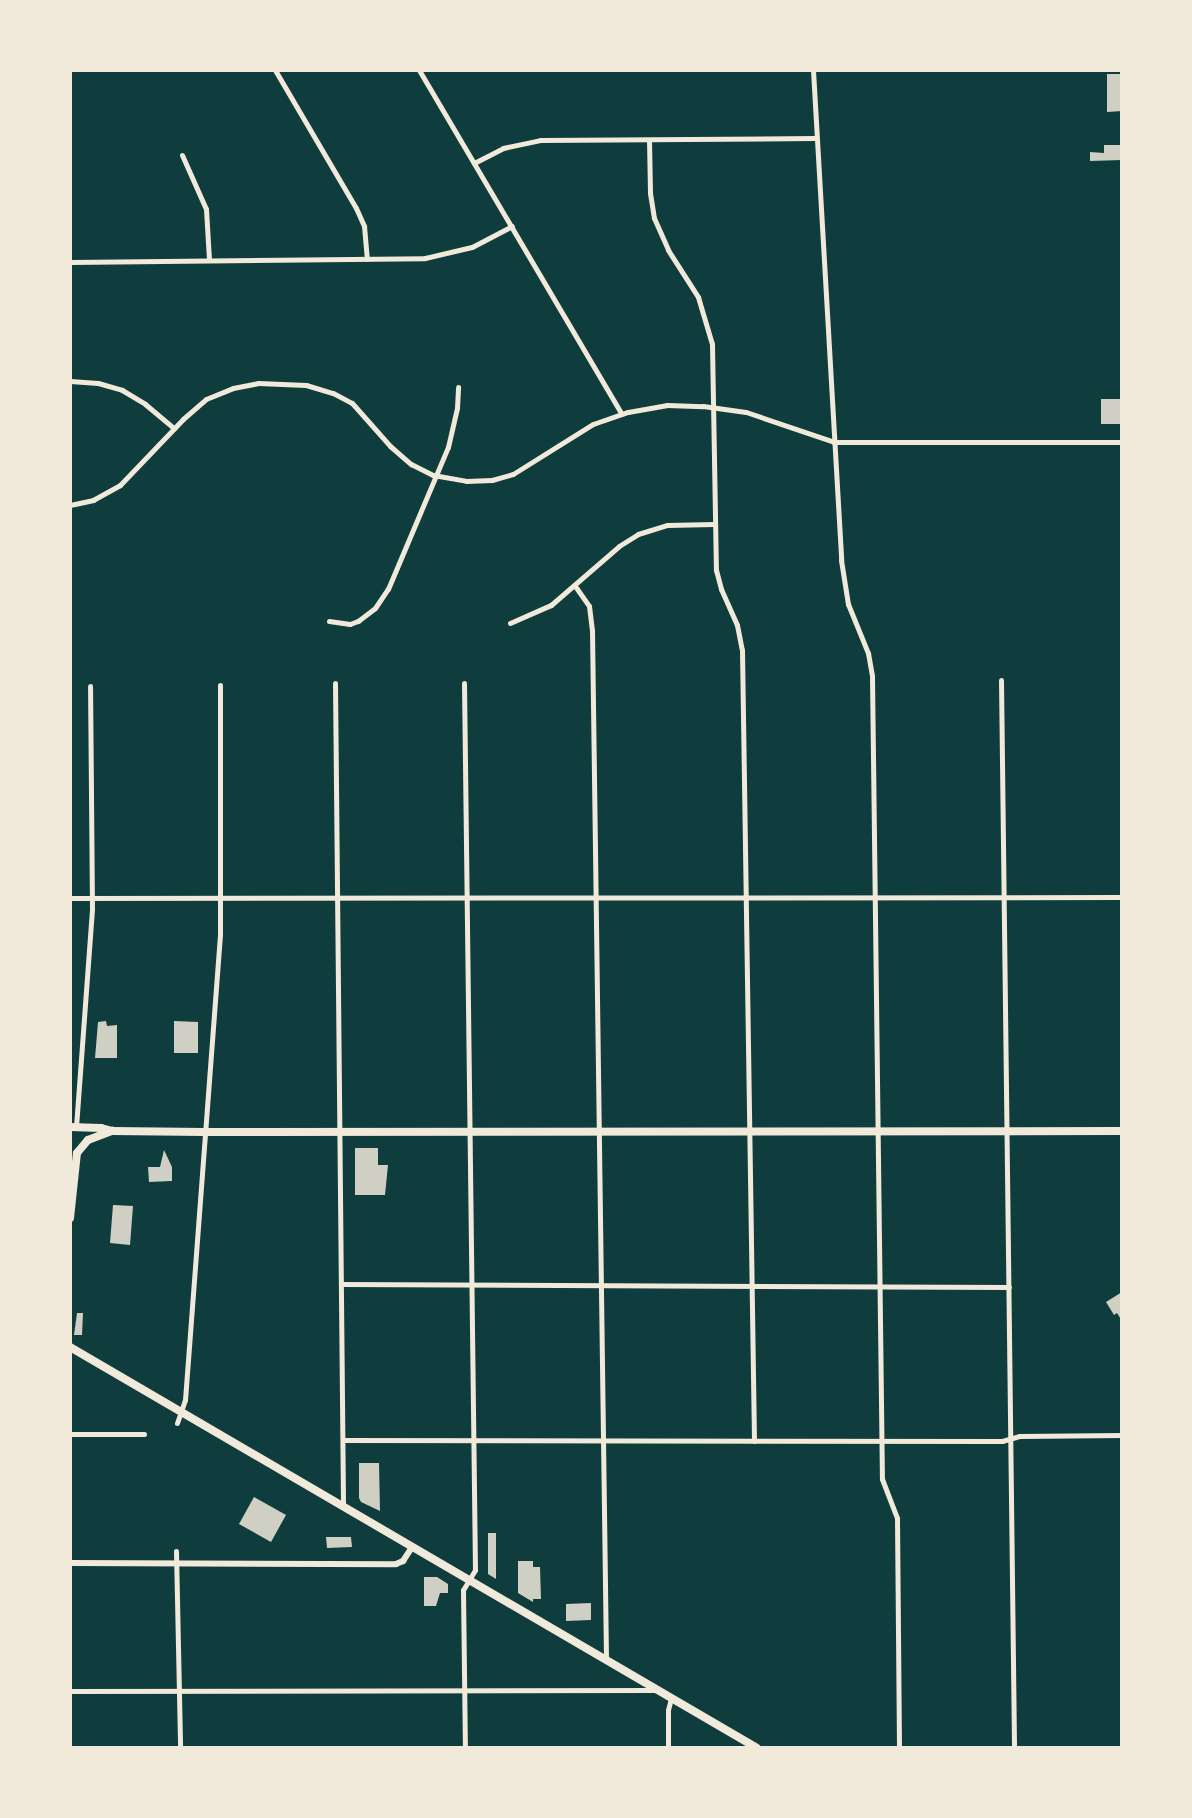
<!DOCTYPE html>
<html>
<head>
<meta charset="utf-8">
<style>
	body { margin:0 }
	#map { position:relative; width:1192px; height:1818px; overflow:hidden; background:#0f3d3e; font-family:"Golos Text",sans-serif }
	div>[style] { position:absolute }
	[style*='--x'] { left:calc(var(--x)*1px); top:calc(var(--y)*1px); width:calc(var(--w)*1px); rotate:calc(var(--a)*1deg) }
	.building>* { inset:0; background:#cfcfc3 }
	.minor>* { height:5px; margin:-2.5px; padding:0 2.5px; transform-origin:2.5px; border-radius:2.5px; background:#f1e9da }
	.tertiary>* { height:6px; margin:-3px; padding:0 3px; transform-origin:3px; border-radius:3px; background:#f1e9da }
	.secondary>* { height:8px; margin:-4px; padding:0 4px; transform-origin:4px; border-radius:4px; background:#f1e9da }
	.primary>* { height:8px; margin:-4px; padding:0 4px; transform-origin:4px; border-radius:4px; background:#f1e9da }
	span { translate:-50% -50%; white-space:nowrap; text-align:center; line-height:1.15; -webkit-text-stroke:6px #f1e9da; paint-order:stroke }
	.frame { position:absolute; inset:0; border:72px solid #f1e9da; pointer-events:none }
</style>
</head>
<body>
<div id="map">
	<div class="building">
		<i style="clip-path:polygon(1107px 74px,1122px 74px,1122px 111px,1107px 112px)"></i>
		<i style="clip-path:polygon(1104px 145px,1122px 145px,1122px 160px,1090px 161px,1090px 152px,1104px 153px)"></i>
		<i style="clip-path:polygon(1101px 399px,1121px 399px,1121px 424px,1101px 424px)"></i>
		<i style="clip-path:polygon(106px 1021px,107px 1026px,117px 1025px,117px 1058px,95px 1058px,98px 1022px)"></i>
		<i style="clip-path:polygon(174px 1021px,198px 1022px,198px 1053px,174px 1053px)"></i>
		<i style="clip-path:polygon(355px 1148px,378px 1148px,378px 1165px,388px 1165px,385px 1195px,355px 1195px)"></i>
		<i style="clip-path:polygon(164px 1150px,172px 1167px,172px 1181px,149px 1182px,148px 1167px,160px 1167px)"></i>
		<i style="clip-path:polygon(113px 1205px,133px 1206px,130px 1245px,110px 1243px)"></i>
		<i style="clip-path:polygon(1122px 1292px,1122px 1321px,1117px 1313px,1114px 1315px,1106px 1302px)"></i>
		<i style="clip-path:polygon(77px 1313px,83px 1313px,82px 1335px,74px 1335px)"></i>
		<i style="clip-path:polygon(359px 1463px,379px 1463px,380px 1511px,361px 1502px,359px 1498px)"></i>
		<i style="clip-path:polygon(254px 1497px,286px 1515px,271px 1542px,239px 1524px)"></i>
		<i style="clip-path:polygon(488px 1533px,496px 1533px,496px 1579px,488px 1574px)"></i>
		<i style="clip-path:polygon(326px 1537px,351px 1537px,352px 1547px,327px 1548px)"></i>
		<i style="clip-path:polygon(518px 1561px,533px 1561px,533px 1567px,540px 1567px,541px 1599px,533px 1599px,533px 1602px,518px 1593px)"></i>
		<i style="clip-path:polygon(424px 1577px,437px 1577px,448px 1584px,448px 1593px,440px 1593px,436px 1606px,424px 1606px)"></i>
		<i style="clip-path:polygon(591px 1603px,591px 1620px,566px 1621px,566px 1604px)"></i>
	</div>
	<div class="minor">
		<i style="--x:275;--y:70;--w:160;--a:59.6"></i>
		<i style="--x:356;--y:208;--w:20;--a:66"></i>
		<i style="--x:364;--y:226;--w:33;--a:85"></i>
		<i style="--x:419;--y:70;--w:399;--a:59.5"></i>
		<i style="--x:813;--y:70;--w:491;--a:86.7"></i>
		<i style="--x:841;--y:560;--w:45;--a:81"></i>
		<i style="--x:848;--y:604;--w:53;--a:67.8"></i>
		<i style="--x:868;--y:653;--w:23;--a:80"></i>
		<i style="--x:872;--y:676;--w:803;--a:89.29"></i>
		<i style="--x:882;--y:1479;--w:42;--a:69"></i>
		<i style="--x:897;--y:1518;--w:230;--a:89.5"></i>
		<i style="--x:649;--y:140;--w:53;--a:88.9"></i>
		<i style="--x:650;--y:193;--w:25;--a:81"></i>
		<i style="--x:654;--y:218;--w:35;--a:66"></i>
		<i style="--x:668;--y:250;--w:56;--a:57.4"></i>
		<i style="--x:698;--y:297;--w:49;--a:73.4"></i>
		<i style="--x:712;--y:344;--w:226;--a:89"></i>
		<i style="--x:716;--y:570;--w:20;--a:75"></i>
		<i style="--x:721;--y:589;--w:39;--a:66"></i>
		<i style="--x:737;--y:625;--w:25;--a:79"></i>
		<i style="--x:742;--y:650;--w:791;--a:89.13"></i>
		<i style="--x:182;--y:155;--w:59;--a:66"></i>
		<i style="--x:206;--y:209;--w:51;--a:86.6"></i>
		<i style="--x:474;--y:163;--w:33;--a:-27"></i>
		<i style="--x:503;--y:148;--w:38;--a:-12"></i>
		<i style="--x:540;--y:140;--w:276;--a:-0.4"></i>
		<i style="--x:70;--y:262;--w:355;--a:-0.6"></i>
		<i style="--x:425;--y:258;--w:48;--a:-13.2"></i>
		<i style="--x:472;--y:247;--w:45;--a:-27.7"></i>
		<i style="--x:70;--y:381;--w:28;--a:4"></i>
		<i style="--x:98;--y:383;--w:25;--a:16"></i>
		<i style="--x:122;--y:390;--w:27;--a:31"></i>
		<i style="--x:145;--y:404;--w:38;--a:40"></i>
		<i style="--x:70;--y:505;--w:24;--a:-12"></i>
		<i style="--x:93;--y:500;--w:31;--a:-29"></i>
		<i style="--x:120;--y:485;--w:91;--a:-46.3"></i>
		<i style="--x:183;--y:419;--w:30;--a:-41"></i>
		<i style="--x:206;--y:399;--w:29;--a:-22"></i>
		<i style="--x:233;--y:388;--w:25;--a:-11"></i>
		<i style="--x:258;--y:383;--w:48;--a:2.4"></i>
		<i style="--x:306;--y:385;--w:28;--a:17"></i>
		<i style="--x:333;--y:393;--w:21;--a:28"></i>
		<i style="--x:352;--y:403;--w:57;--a:48.5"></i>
		<i style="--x:390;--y:446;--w:28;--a:41"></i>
		<i style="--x:411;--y:464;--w:25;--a:27"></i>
		<i style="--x:433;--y:475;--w:34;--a:10"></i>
		<i style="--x:466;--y:481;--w:26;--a:-2"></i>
		<i style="--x:492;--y:480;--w:22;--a:-16"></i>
		<i style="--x:513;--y:474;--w:94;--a:-32"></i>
		<i style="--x:593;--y:424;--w:37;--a:-19"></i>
		<i style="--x:628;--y:412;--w:40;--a:-10"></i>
		<i style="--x:667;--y:405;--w:36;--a:2"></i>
		<i style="--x:703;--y:406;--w:43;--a:7.9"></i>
		<i style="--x:746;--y:412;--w:93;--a:18.8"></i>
		<i style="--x:834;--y:442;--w:288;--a:0"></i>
		<i style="--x:575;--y:586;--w:24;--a:55"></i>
		<i style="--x:589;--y:606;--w:24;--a:83"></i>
		<i style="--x:592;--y:630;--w:1029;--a:89.22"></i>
		<i style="--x:329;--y:621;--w:21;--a:8"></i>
		<i style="--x:350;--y:624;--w:9;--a:-21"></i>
		<i style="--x:358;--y:621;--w:21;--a:-37"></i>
		<i style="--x:375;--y:608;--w:23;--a:-56"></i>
		<i style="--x:388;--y:589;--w:154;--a:-67.1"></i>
		<i style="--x:448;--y:447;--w:40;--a:-77"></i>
		<i style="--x:457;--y:408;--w:21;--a:-87"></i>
		<i style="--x:510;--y:623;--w:45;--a:-23.7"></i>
		<i style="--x:551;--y:605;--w:90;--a:-40.9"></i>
		<i style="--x:619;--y:546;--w:22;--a:-32"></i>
		<i style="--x:638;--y:534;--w:30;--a:-17"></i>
		<i style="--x:667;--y:525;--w:47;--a:-1.2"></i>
		<i style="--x:1001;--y:680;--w:1068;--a:89.3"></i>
		<i style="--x:335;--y:683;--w:824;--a:89.44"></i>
		<i style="--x:464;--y:683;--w:887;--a:89.29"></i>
		<i style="--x:475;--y:1570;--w:23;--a:121"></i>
		<i style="--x:463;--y:1590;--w:158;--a:89.3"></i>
		<i style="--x:70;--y:898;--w:1052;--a:-0.05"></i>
		<i style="--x:76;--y:1127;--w:219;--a:-85.8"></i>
		<i style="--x:92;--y:909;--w:223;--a:-90.5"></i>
		<i style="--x:342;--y:1284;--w:667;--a:0.26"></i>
		<i style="--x:177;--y:1423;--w:24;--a:-71"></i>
		<i style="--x:185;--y:1400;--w:467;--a:-85.7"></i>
		<i style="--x:220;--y:934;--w:249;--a:-90"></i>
		<i style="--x:70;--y:1434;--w:74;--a:0"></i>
		<i style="--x:343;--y:1440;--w:659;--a:0.09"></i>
		<i style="--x:1002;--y:1441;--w:18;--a:-16"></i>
		<i style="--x:1019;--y:1436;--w:103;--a:-0.6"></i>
		<i style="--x:176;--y:1551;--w:197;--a:88.8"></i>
		<i style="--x:70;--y:1691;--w:587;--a:-0.1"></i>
		<i style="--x:668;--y:1748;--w:38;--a:-90"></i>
		<i style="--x:668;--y:1710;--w:12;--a:-76"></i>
	</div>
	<div class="tertiary">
		<i style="--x:70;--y:1563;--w:326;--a:0.2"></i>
		<i style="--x:396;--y:1564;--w:8;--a:-23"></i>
		<i style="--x:403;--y:1561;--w:17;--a:-57"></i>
	</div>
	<div class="secondary">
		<i style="--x:70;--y:1127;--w:31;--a:2"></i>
		<i style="--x:101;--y:1128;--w:11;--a:15"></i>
		<i style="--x:112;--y:1131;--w:92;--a:0.6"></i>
		<i style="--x:204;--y:1132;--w:918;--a:-0.06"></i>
	</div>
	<div class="primary">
		<i style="--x:70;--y:1218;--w:65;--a:-83.9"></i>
		<i style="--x:77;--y:1153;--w:17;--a:-50"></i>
		<i style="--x:88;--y:1140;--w:26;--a:-21"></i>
		<i style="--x:70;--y:1347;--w:795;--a:30.27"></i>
	</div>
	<div class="frame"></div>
</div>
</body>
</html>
